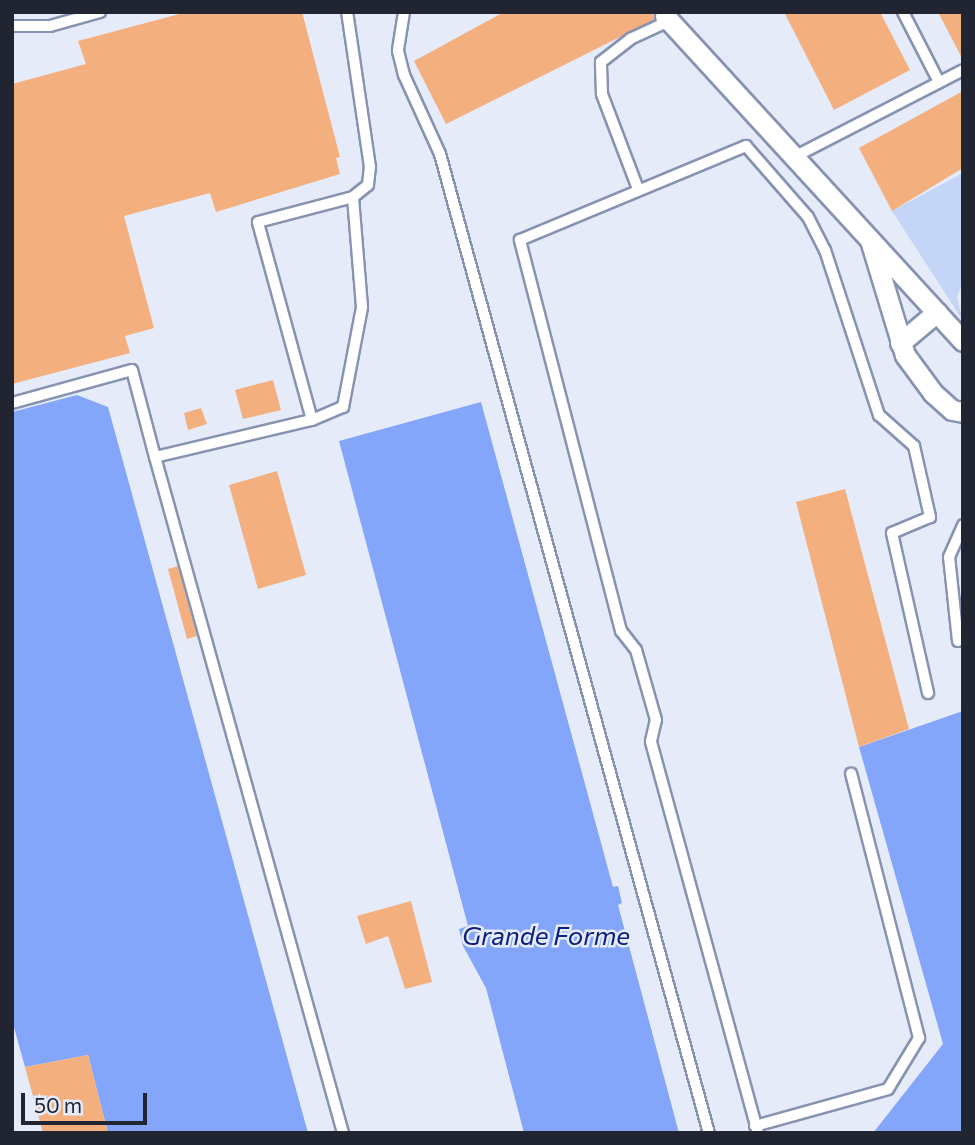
<!DOCTYPE html>
<html>
<head>
<meta charset="utf-8">
<style>
	body { margin:0 }
	#map { position:relative; width:975px; height:1145px; overflow:hidden; background:#e6ebf9; font-family:Commissioner,sans-serif }
	div>[style] { position:absolute }
	[style*='--x'] { left:calc(var(--x)*1px); top:calc(var(--y)*1px); width:calc(var(--w)*1px); rotate:calc(var(--a)*1deg) }
	.green>* { inset:0; background:#c5d5f7 }
	.water>* { inset:0; background:#83a5fa }
	.building>* { inset:0; background:#f4af7e }
	.roads { filter:drop-shadow(2px 0 #8693b1) drop-shadow(-2px 0 #8693b1) drop-shadow(0 2px #8693b1) drop-shadow(0 -2px #8693b1) }
	.lane>* { height:10px; margin:-5px; padding:0 5px; transform-origin:5px; border-radius:5px; background:#fff }
	.street>* { height:19px; margin:-9.5px; padding:0 9.5px; transform-origin:9.5px; border-radius:9.5px; background:#fff }
	span { translate:-50% -50%; white-space:nowrap; text-align:center; line-height:1.15; -webkit-text-stroke:5px #e6ebf9; paint-order:stroke }
	.water-label { font-size:26px; color:#0d207f; font-style:italic }
	.frame { position:absolute; inset:0; border:14px solid #202531; pointer-events:none }
	.scale { position:absolute; left:21px; top:1093px; width:126px; height:32px; box-sizing:border-box; border:4px solid #202531; border-top:0; padding-left:9px; font-size:21px; line-height:24px; white-space:nowrap; color:#202531; -webkit-text-stroke:5px #e6ebf9; paint-order:stroke }
</style>
</head>
<body>
<div id="map">
	<div class="green">
		<i style="clip-path:polygon(963px 173px,963px 280px,957px 298px,963px 321px,892px 211px)"></i>
	</div>
	<div class="water">
		<i style="clip-path:polygon(77px 395px,108px 407px,308px 1133px,108px 1133px,88px 1055px,25px 1067px,12px 1020px,12px 412px)"></i>
		<i style="clip-path:polygon(481px 402px,613px 887px,618px 886px,622px 903px,618px 905px,679px 1133px,524px 1133px,486px 988px,463px 946px,459px 929px,468px 926px,339px 441px)"></i>
		<i style="clip-path:polygon(963px 711px,963px 1133px,873px 1133px,943px 1044px,859px 747px)"></i>
	</div>
	<div class="building">
		<i style="clip-path:polygon(187px 12px,302px 12px,340px 157px,336px 158px,340px 174px,216px 212px,210px 193px,124px 216px,154px 328px,125px 336px,130px 353px,12px 384px,12px 84px,86px 64px,78px 41px)"></i>
		<i style="clip-path:polygon(504px 12px,653px 12px,654px 20px,446px 124px,414px 61px)"></i>
		<i style="clip-path:polygon(784px 12px,880px 12px,910px 70px,834px 110px)"></i>
		<i style="clip-path:polygon(938px 12px,963px 12px,963px 60px)"></i>
		<i style="clip-path:polygon(963px 91px,963px 168px,892px 211px,859px 148px)"></i>
		<i style="clip-path:polygon(273px 380px,281px 410px,243px 419px,235px 390px)"></i>
		<i style="clip-path:polygon(201px 408px,207px 424px,188px 430px,184px 413px)"></i>
		<i style="clip-path:polygon(277px 471px,306px 575px,258px 589px,229px 485px)"></i>
		<i style="clip-path:polygon(845px 489px,909px 729px,859px 747px,796px 502px)"></i>
		<i style="clip-path:polygon(178px 566px,197px 636px,187px 639px,168px 569px)"></i>
		<i style="clip-path:polygon(411px 901px,432px 982px,405px 989px,388px 936px,366px 944px,357px 916px)"></i>
		<i style="clip-path:polygon(88px 1055px,108px 1133px,43px 1133px,25px 1067px)"></i>
	</div>
	<div class="roads">
		<div class="lane">
			<i style="--x:404;--y:12;--w:39;--a:99"></i>
			<i style="--x:398;--y:51;--w:25;--a:76"></i>
			<i style="--x:404;--y:75;--w:87;--a:65.5"></i>
			<i style="--x:440;--y:154;--w:1015;--a:74.64"></i>
			<i style="--x:903;--y:12;--w:79;--a:62.8"></i>
			<i style="--x:12;--y:26;--w:38;--a:0"></i>
			<i style="--x:50;--y:26;--w:52;--a:-15.6"></i>
			<i style="--x:794;--y:157;--w:190;--a:-27.2"></i>
			<i style="--x:638;--y:189;--w:102;--a:-110.8"></i>
			<i style="--x:602;--y:94;--w:32;--a:-92"></i>
			<i style="--x:601;--y:62;--w:37;--a:-38"></i>
			<i style="--x:630;--y:39;--w:43;--a:-24.8"></i>
			<i style="--x:12;--y:403;--w:124;--a:-15.4"></i>
			<i style="--x:132;--y:370;--w:90;--a:75.2"></i>
			<i style="--x:312;--y:420;--w:34;--a:-23"></i>
			<i style="--x:343;--y:407;--w:102;--a:-79.2"></i>
			<i style="--x:362;--y:307;--w:110;--a:-94.7"></i>
			<i style="--x:958;--y:641;--w:84;--a:-96.1"></i>
			<i style="--x:949;--y:557;--w:35;--a:-66"></i>
			<i style="--x:755;--y:1126;--w:138;--a:-15.5"></i>
			<i style="--x:888;--y:1089;--w:60;--a:-58.7"></i>
			<i style="--x:919;--y:1038;--w:273;--a:-104.4"></i>
			<i style="--x:343;--y:1133;--w:702;--a:-105.54"></i>
			<i style="--x:155;--y:457;--w:161;--a:-13.3"></i>
			<i style="--x:312;--y:420;--w:205;--a:-105.3"></i>
			<i style="--x:258;--y:222;--w:98;--a:-14.7"></i>
			<i style="--x:353;--y:197;--w:19;--a:-39"></i>
			<i style="--x:368;--y:185;--w:18;--a:-84"></i>
			<i style="--x:370;--y:167;--w:157;--a:-98.4"></i>
			<i style="--x:758;--y:1133;--w:406;--a:-105.3"></i>
			<i style="--x:651;--y:741;--w:22;--a:-77"></i>
			<i style="--x:656;--y:720;--w:73;--a:-105.9"></i>
			<i style="--x:636;--y:650;--w:24;--a:-128"></i>
			<i style="--x:621;--y:631;--w:404;--a:-104.5"></i>
			<i style="--x:520;--y:240;--w:245;--a:-22.6"></i>
			<i style="--x:746;--y:146;--w:94;--a:48.9"></i>
			<i style="--x:808;--y:217;--w:37;--a:63"></i>
			<i style="--x:825;--y:250;--w:174;--a:71.9"></i>
			<i style="--x:879;--y:415;--w:47;--a:41.5"></i>
			<i style="--x:914;--y:446;--w:73;--a:77.3"></i>
			<i style="--x:930;--y:517;--w:41;--a:157.2"></i>
			<i style="--x:892;--y:533;--w:164;--a:77.3"></i>
		</div>
		<div class="street">
			<i style="--x:665;--y:16;--w:441;--a:47.5"></i>
			<i style="--x:870;--y:240;--w:120;--a:73.1"></i>
			<i style="--x:905;--y:355;--w:47;--a:53.6"></i>
			<i style="--x:933;--y:393;--w:25;--a:42"></i>
			<i style="--x:952;--y:410;--w:11;--a:10"></i>
			<i style="--x:900;--y:343;--w:48;--a:-40"></i>
		</div>
	</div>
	<div class="water-label">
		<span style="left:546px;top:935px">Grande Forme</span>
	</div>
	<div class="frame"></div>
	<div class="scale">50 m</div>
</div>
</body>
</html>
